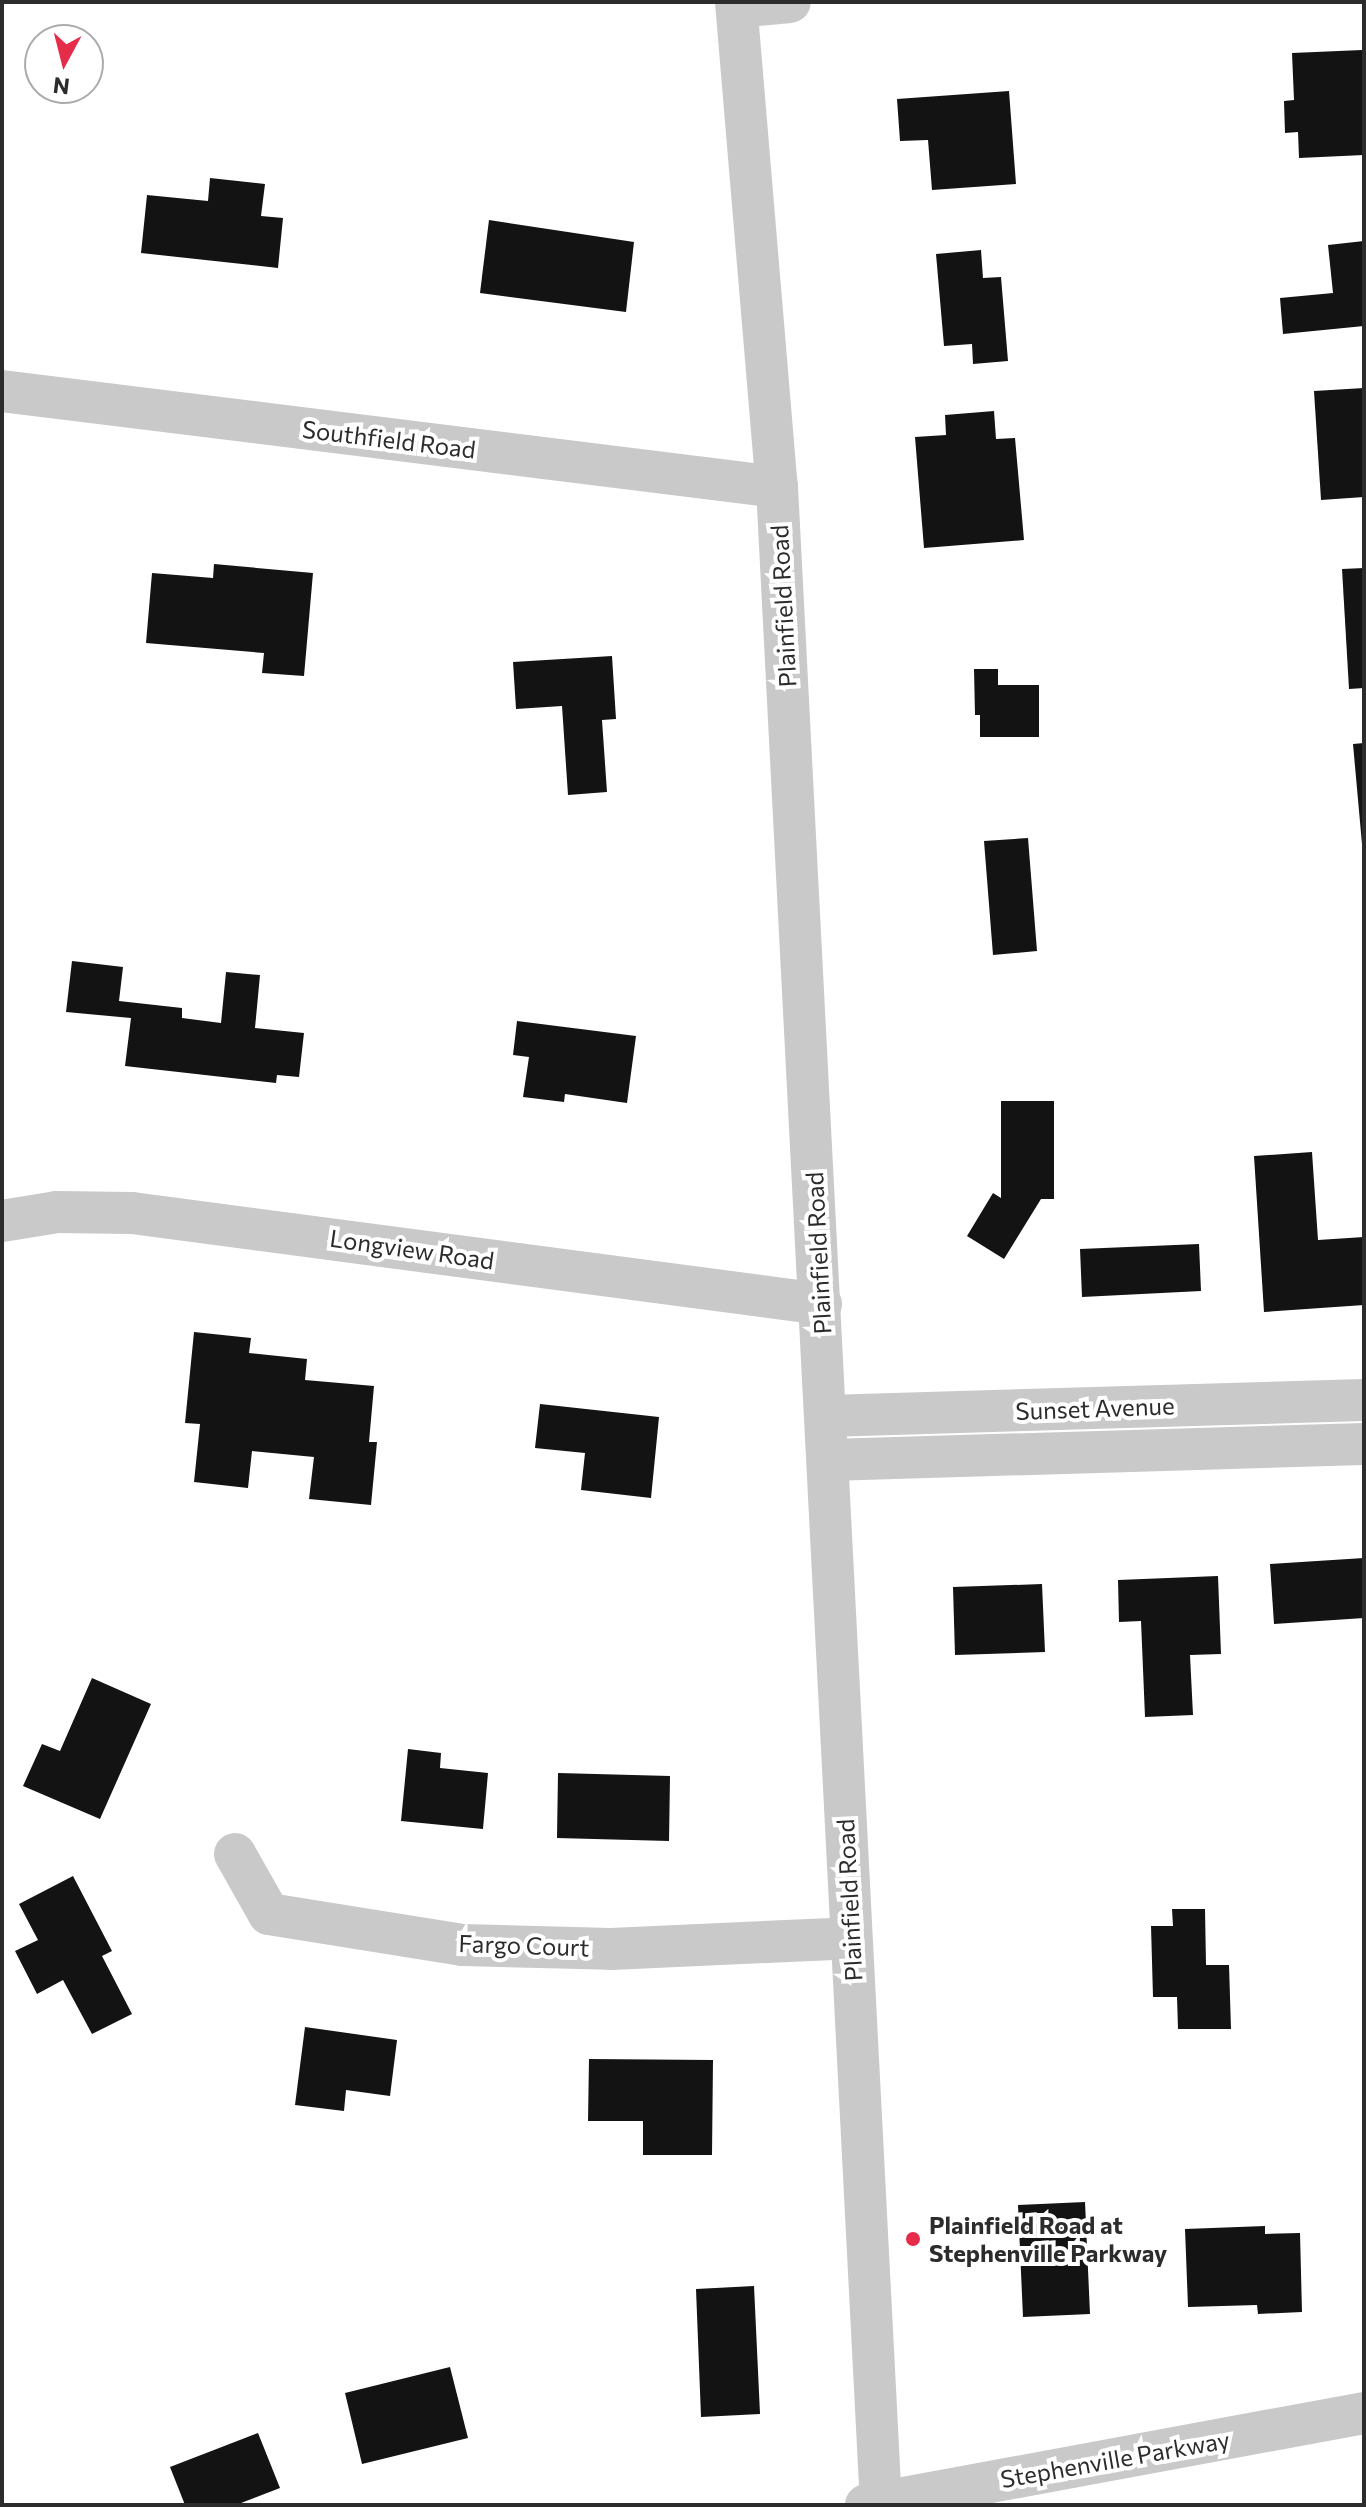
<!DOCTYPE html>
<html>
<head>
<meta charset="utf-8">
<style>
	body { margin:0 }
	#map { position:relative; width:1366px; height:2507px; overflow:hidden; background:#fff; font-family:Commissioner,sans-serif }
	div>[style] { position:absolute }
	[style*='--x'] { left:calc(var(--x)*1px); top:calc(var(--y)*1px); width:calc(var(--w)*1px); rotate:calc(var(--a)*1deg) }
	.building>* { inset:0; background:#131313 }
	.minor>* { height:42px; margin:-21px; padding:0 21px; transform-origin:21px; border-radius:21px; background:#c9c9c9 }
	.dots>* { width:22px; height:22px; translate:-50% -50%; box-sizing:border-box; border:4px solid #fff; border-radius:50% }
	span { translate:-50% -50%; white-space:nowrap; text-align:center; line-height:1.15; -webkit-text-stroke:8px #fff; paint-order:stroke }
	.street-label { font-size:24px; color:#2c2c2c }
	.poi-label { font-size:24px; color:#2c2c2c; font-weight:700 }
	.left { translate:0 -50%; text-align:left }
	.frame { position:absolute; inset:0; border:4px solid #2c2c2c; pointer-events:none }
	.north { position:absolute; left:24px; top:24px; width:80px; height:80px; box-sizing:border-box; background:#fff; border:2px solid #ababab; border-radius:50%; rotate:187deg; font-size:22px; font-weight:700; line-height:32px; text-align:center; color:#2c2c2c }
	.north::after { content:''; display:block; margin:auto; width:28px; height:36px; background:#e52c49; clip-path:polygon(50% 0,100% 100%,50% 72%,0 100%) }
</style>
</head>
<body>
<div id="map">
	<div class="building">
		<i style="clip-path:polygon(1362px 50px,1364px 155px,1299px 158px,1298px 132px,1285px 133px,1284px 101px,1294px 100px,1292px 53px)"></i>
		<i style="clip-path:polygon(1009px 91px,1016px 184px,932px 190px,928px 140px,900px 141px,897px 99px)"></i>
		<i style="clip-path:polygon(210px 178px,265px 184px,261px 216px,283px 218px,278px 268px,141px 253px,147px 195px,208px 201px)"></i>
		<i style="clip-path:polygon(489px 220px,634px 242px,626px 312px,480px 293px)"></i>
		<i style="clip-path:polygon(1364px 241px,1364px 326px,1283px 334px,1280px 298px,1333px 293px,1328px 245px)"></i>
		<i style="clip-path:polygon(981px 250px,983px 278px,1001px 277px,1008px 361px,973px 364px,972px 344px,944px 346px,936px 254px)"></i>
		<i style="clip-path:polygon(1364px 388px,1364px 497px,1321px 500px,1314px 391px)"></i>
		<i style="clip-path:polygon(994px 411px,996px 439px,1015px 438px,1024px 540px,924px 548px,915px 437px,946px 435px,945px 415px)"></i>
		<i style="clip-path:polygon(214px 564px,313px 573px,304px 676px,262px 673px,264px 653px,146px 643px,152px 573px,213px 578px)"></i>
		<i style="clip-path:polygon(1364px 568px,1364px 688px,1349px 689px,1342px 569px)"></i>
		<i style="clip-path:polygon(612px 656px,616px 719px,602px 720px,607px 792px,568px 795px,562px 706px,516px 709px,513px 662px)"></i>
		<i style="clip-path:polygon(974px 669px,998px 669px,998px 685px,1039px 685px,1039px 737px,980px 737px,980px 715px,975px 715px)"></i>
		<i style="clip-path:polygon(1364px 743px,1364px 844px,1362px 844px,1353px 744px)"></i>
		<i style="clip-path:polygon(1028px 838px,1037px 951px,993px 955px,984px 841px)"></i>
		<i style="clip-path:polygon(72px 961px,123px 967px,119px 1001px,182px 1008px,182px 1018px,221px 1023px,226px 972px,260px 975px,255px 1028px,304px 1033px,299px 1077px,277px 1075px,276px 1083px,125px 1066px,131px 1018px,66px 1012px)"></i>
		<i style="clip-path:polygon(517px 1021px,636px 1036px,627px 1103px,565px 1094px,564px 1102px,523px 1097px,529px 1057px,513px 1055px)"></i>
		<i style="clip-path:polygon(1001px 1101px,1054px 1101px,1054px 1199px,1041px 1199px,1004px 1259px,967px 1236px,993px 1193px,1001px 1198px)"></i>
		<i style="clip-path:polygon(1312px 1152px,1318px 1240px,1364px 1237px,1364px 1305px,1264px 1312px,1254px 1156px)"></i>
		<i style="clip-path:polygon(1199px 1244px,1201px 1291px,1082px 1297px,1080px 1249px)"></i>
		<i style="clip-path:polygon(194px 1332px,251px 1338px,249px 1353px,307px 1359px,305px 1380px,374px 1386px,369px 1442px,377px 1442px,371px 1505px,309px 1499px,314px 1457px,252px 1451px,248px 1488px,194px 1482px,200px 1424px,185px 1423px)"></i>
		<i style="clip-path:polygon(540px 1404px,659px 1417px,651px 1498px,581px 1490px,585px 1453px,535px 1448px)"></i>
		<i style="clip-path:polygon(1364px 1558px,1364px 1618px,1274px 1624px,1270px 1564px)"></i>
		<i style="clip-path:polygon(1218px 1576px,1221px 1654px,1190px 1655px,1193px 1715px,1145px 1717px,1141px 1621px,1119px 1622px,1118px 1580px)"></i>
		<i style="clip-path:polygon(1042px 1584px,1045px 1652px,955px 1655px,953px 1587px)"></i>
		<i style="clip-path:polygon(92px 1678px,151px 1704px,100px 1819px,23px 1786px,42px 1744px,60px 1751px)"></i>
		<i style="clip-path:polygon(408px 1749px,441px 1753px,440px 1768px,488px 1773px,483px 1829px,401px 1821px)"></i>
		<i style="clip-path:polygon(558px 1773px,670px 1776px,669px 1841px,557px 1838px)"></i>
		<i style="clip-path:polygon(73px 1876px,112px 1951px,102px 1956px,132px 2014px,92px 2034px,63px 1980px,37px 1994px,15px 1951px,38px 1940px,19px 1904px)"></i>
		<i style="clip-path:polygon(1172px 1909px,1205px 1909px,1206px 1965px,1229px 1965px,1231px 2029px,1178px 2029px,1177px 1997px,1153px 1997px,1151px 1926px,1173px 1926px)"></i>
		<i style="clip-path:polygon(305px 2027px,397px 2040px,390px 2096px,346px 2090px,344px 2111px,295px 2105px)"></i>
		<i style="clip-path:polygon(589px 2059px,713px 2060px,712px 2155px,643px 2155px,643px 2121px,588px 2121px)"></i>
		<i style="clip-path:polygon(1085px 2202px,1090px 2314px,1023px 2317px,1018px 2205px)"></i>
		<i style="clip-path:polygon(1265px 2226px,1265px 2234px,1300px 2233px,1302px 2312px,1258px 2314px,1257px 2305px,1188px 2307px,1185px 2229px)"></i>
		<i style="clip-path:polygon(754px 2286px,760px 2414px,701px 2417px,696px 2289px)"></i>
		<i style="clip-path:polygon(450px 2367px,468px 2438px,362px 2464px,345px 2393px)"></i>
		<i style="clip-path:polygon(258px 2433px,280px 2488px,236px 2505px,185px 2505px,170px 2467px)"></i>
	</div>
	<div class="minor">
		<i style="--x:736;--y:2;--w:487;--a:85.2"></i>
		<i style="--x:777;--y:487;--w:2021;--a:87.05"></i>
		<i style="--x:737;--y:7;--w:53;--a:-5.4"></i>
		<i style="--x:2;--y:391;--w:781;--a:7.06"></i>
		<i style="--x:2;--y:1221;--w:56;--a:-9.3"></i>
		<i style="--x:57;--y:1212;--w:75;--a:0.8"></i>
		<i style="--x:132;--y:1213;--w:695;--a:7.52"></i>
		<i style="--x:827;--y:1416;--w:537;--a:-1.71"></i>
		<i style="--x:829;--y:1460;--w:535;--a:-1.71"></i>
		<i style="--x:235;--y:1854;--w:69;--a:60.5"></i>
		<i style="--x:269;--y:1914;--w:196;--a:9.1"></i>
		<i style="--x:463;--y:1945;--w:148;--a:1.5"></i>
		<i style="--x:611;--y:1949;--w:239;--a:-2.6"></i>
		<i style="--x:866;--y:2505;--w:506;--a:-10.47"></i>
	</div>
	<div class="dots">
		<i style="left:913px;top:2239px;background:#e52c49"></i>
	</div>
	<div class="street-label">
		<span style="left:389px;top:439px;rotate:7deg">Southfield Road</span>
		<span style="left:783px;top:606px;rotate:-93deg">Plainfield Road</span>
		<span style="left:412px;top:1249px;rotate:8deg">Longview Road</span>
		<span style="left:818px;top:1253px;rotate:-93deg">Plainfield Road</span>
		<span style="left:1095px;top:1408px;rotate:-2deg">Sunset Avenue</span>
		<span style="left:849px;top:1900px;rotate:-93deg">Plainfield Road</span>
		<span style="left:524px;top:1945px;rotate:2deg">Fargo Court</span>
		<span style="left:1115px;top:2459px;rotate:-10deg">Stephenville Parkway</span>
	</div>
	<div class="poi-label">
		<span class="left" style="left:929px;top:2239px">Plainfield Road at<br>Stephenville Parkway</span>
	</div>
	<div class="frame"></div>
	<div class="north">N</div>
</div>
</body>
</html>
